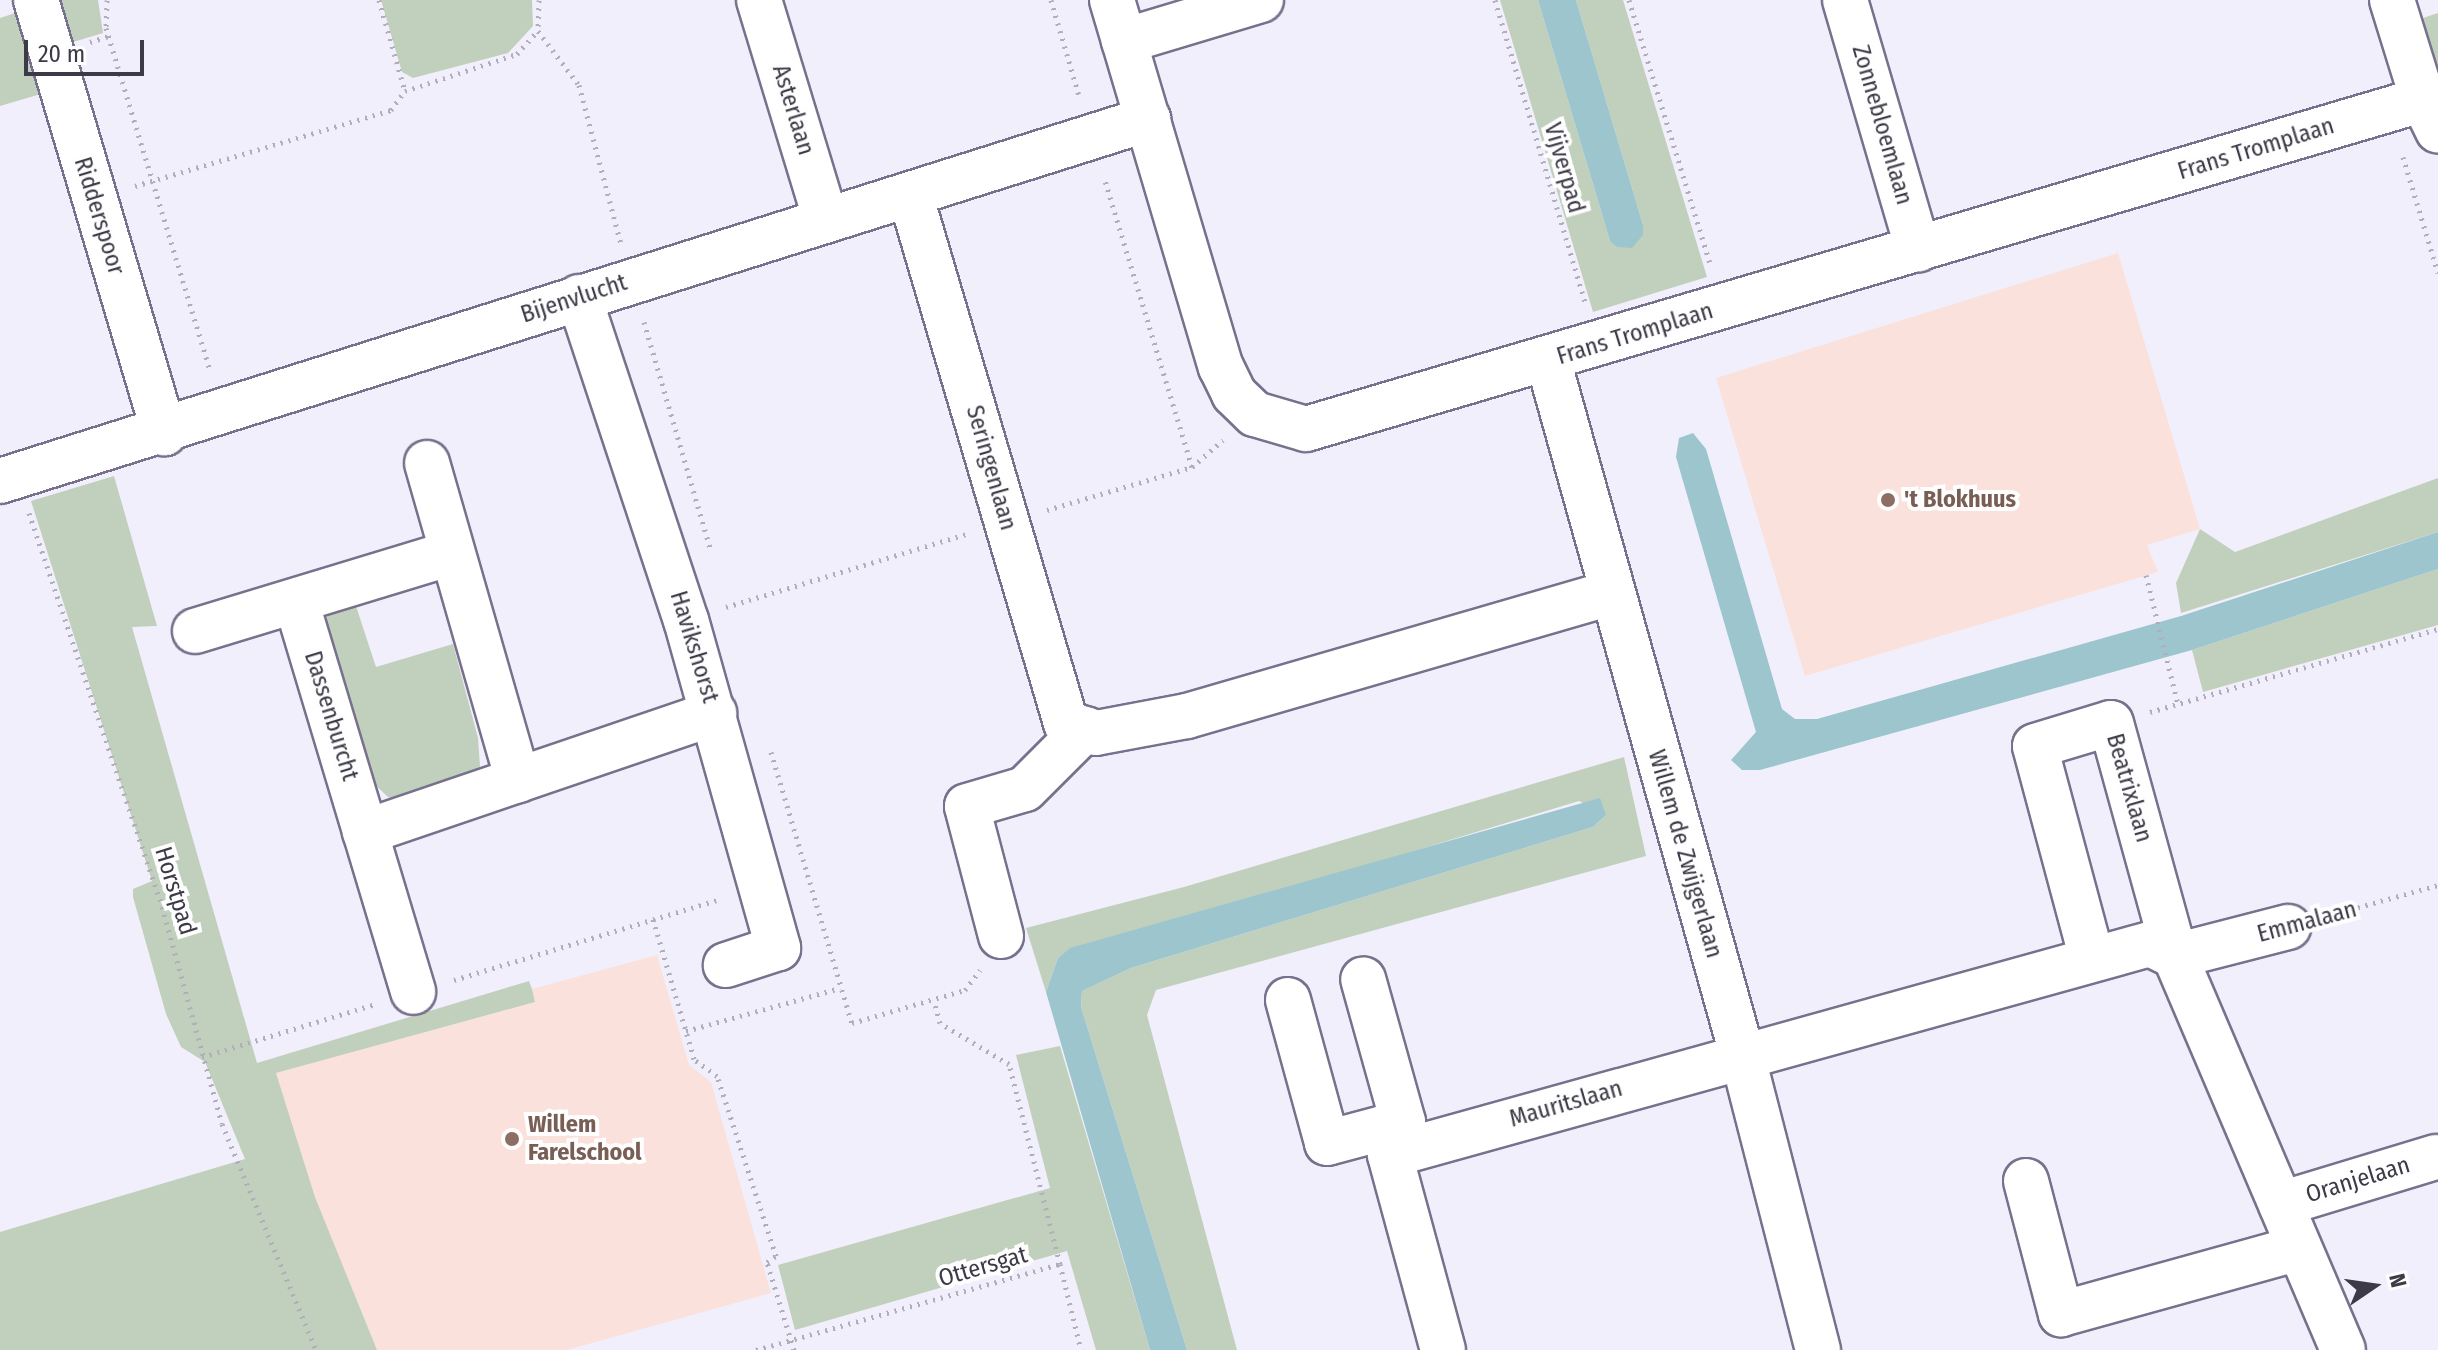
<!DOCTYPE html>
<html>
<head>
<meta charset="utf-8">
<style>
	body { margin:0 }
	#map { position:relative; width:2438px; height:1350px; overflow:hidden; background:#f2effc; font-family:"Fira Sans Condensed",sans-serif }
	div>[style] { position:absolute }
	[style*='--x'] { left:calc(var(--x)*1px); top:calc(var(--y)*1px); width:calc(var(--w)*1px); rotate:calc(var(--a)*1deg) }
	.education>* { inset:0; background:#fbe1db }
	.green>* { inset:0; background:#c1d0bc }
	.water>* { inset:0; background:#9dc5ce }
	.path>* { height:5px; margin-top:-2.5px; transform-origin:0; background:repeating-linear-gradient(90deg,#b1aebb 0 2px,transparent 0 8px) }
	.roads { filter:drop-shadow(2px 0 #78718d) drop-shadow(-2px 0 #78718d) drop-shadow(0 2px #78718d) drop-shadow(0 -2px #78718d) }
	.minor>* { height:44px; margin:-22px; padding:0 22px; transform-origin:22px; border-radius:22px; background:#fff }
	.dots>* { width:22px; height:22px; translate:-50% -50%; box-sizing:border-box; border:4px solid #fefefe; border-radius:50% }
	span { translate:-50% -50%; white-space:nowrap; text-align:center; line-height:1.15; -webkit-text-stroke:8px #fefefe; paint-order:stroke }
	.street-label { font-size:24px; color:#3d3a47 }
	.education-label { font-size:24px; color:#785e54; font-weight:700 }
	.left { translate:0 -50%; text-align:left }
	.north { position:absolute; left:2334px; top:1246px; width:80px; height:80px; -webkit-text-stroke:6px #fefefe; paint-order:stroke; rotate:77deg; font-size:22px; font-weight:700; line-height:32px; text-align:center; color:#3d3a47 }
	.north::after { content:''; display:block; margin:auto; width:28px; height:36px; background:#3d3a47; clip-path:polygon(50% 0,100% 100%,50% 72%,0 100%) }
	.scale { position:absolute; left:24px; top:40px; width:120px; height:36px; box-sizing:border-box; border:4px solid #3d3a47; border-top:0; padding-left:10px; font-size:24px; line-height:28px; white-space:nowrap; color:#3d3a47; -webkit-text-stroke:6px #fefefe; paint-order:stroke }
</style>
</head>
<body>
<div id="map">
	<div class="education">
		<i style="clip-path:polygon(2118px 253px,2200px 529px,2147px 545px,2158px 572px,1805px 676px,1716px 378px)"></i>
		<i style="clip-path:polygon(657px 955px,689px 1065px,711px 1082px,771px 1293px,567px 1350px,377px 1350px,315px 1197px,276px 1073px,535px 1002px,532px 989px)"></i>
	</div>
	<div class="green">
		<i style="clip-path:polygon(50px 0,98px 0,103px 33px,60px 46px)"></i>
		<i style="clip-path:polygon(381px 0,532px 0,533px 26px,508px 53px,413px 78px,402px 72px)"></i>
		<i style="clip-path:polygon(1500px 0,1538px 0,1610px 241px,1643px 225px,1576px 0,1623px 0,1707px 277px,1593px 312px)"></i>
		<i style="clip-path:polygon(24px 10px,51px 91px,0 106px,0 18px)"></i>
		<i style="clip-path:polygon(2438px 13px,2438px 66px,2420px 19px)"></i>
		<i style="clip-path:polygon(114px 476px,157px 626px,132px 627px,257px 1063px,529px 981px,532px 989px,535px 1002px,276px 1073px,315px 1197px,377px 1350px,0 1350px,0 1232px,245px 1159px,205px 1062px,181px 1047px,166px 1014px,133px 897px,133px 889px,152px 881px,31px 501px)"></i>
		<i style="clip-path:polygon(2438px 478px,2438px 532px,2181px 613px,2176px 583px,2200px 529px,2235px 552px)"></i>
		<i style="clip-path:polygon(2438px 569px,2438px 625px,2203px 692px,2192px 650px)"></i>
		<i style="clip-path:polygon(354px 600px,376px 667px,453px 644px,478px 738px,480px 766px,471px 783px,408px 804px,388px 797px,367px 777px,322px 632px,328px 614px)"></i>
		<i style="clip-path:polygon(1624px 757px,1646px 856px,1156px 990px,1147px 1015px,1237px 1350px,1187px 1350px,1081px 1007px,1082px 991px,1131px 968px,1593px 827px,1606px 815px,1579px 801px,1229px 907px,1071px 948px,1058px 958px,1046px 992px,1026px 928px,1184px 887px)"></i>
		<i style="clip-path:polygon(1060px 1046px,1150px 1350px,1096px 1350px,1067px 1251px,795px 1330px,778px 1265px,1050px 1188px,1016px 1055px)"></i>
	</div>
	<div class="water">
		<i style="clip-path:polygon(1538px 0,1576px 0,1643px 225px,1643px 235px,1632px 248px,1617px 247px,1610px 241px)"></i>
		<i style="clip-path:polygon(1693px 433px,1706px 449px,1782px 709px,1795px 719px,1817px 719px,2181px 616px,2438px 532px,2438px 569px,2192px 650px,1760px 770px,1742px 770px,1731px 760px,1756px 732px,1676px 457px,1679px 438px)"></i>
		<i style="clip-path:polygon(1600px 798px,1606px 815px,1593px 827px,1131px 968px,1082px 991px,1081px 1007px,1187px 1350px,1150px 1350px,1046px 992px,1058px 958px,1070px 948px)"></i>
	</div>
	<div class="path">
		<i style="--x:107;--y:0;--w:28;--a:92"></i>
		<i style="--x:106;--y:28;--w:358;--a:73.1"></i>
		<i style="--x:379;--y:0;--w:95;--a:74.1"></i>
		<i style="--x:405;--y:91;--w:118;--a:-18.3"></i>
		<i style="--x:517;--y:54;--w:31;--a:-48"></i>
		<i style="--x:539;--y:0;--w:31;--a:92"></i>
		<i style="--x:538;--y:31;--w:68;--a:52.8"></i>
		<i style="--x:579;--y:85;--w:164;--a:75.2"></i>
		<i style="--x:1051;--y:0;--w:103;--a:73.7"></i>
		<i style="--x:1495;--y:0;--w:315;--a:73.4"></i>
		<i style="--x:1629;--y:0;--w:279;--a:72.9"></i>
		<i style="--x:90;--y:42;--w:20;--a:-18"></i>
		<i style="--x:2403;--y:157;--w:121;--a:73.2"></i>
		<i style="--x:135;--y:186;--w:267;--a:-16.5"></i>
		<i style="--x:391;--y:110;--w:24;--a:-54"></i>
		<i style="--x:644;--y:322;--w:239;--a:73.7"></i>
		<i style="--x:1192;--y:467;--w:41;--a:-41.1"></i>
		<i style="--x:1047;--y:510;--w:151;--a:-16.5"></i>
		<i style="--x:1192;--y:467;--w:303;--a:-106.9"></i>
		<i style="--x:29;--y:513;--w:408;--a:71.3"></i>
		<i style="--x:160;--y:899;--w:233;--a:74.6"></i>
		<i style="--x:222;--y:1124;--w:245;--a:67.4"></i>
		<i style="--x:2146;--y:575;--w:133;--a:76.1"></i>
		<i style="--x:726;--y:607;--w:254;--a:-16.9"></i>
		<i style="--x:2150;--y:712;--w:300;--a:-16.1"></i>
		<i style="--x:771;--y:752;--w:283;--a:73.4"></i>
		<i style="--x:852;--y:1023;--w:118;--a:-16.3"></i>
		<i style="--x:965;--y:990;--w:25;--a:-53"></i>
		<i style="--x:2327;--y:916;--w:115;--a:-15.6"></i>
		<i style="--x:653;--y:919;--w:117;--a:73.6"></i>
		<i style="--x:454;--y:980;--w:278;--a:-16.9"></i>
		<i style="--x:202;--y:1057;--w:181;--a:-17"></i>
		<i style="--x:1060;--y:1264;--w:89;--a:76.3"></i>
		<i style="--x:756;--y:1350;--w:316;--a:-15.8"></i>
		<i style="--x:1060;--y:1264;--w:206;--a:-104.3"></i>
		<i style="--x:1009;--y:1064;--w:80;--a:-149.3"></i>
		<i style="--x:940;--y:1023;--w:24;--a:-105"></i>
		<i style="--x:794;--y:1350;--w:92;--a:-107.1"></i>
		<i style="--x:767;--y:1262;--w:11;--a:-34"></i>
		<i style="--x:776;--y:1256;--w:189;--a:-108.1"></i>
		<i style="--x:717;--y:1076;--w:29;--a:-144"></i>
		<i style="--x:694;--y:1059;--w:29;--a:-106"></i>
		<i style="--x:686;--y:1031;--w:160;--a:-15.6"></i>
	</div>
	<div class="roads">
		<div class="minor">
			<i style="--x:36;--y:0;--w:452;--a:73.5"></i>
			<i style="--x:759;--y:0;--w:230;--a:73.1"></i>
			<i style="--x:1112;--y:0;--w:383;--a:73.5"></i>
			<i style="--x:1221;--y:367;--w:30;--a:64"></i>
			<i style="--x:1234;--y:394;--w:29;--a:44"></i>
			<i style="--x:1255;--y:414;--w:53;--a:16.4"></i>
			<i style="--x:1306;--y:429;--w:1180;--a:-16.44"></i>
			<i style="--x:1845;--y:0;--w:260;--a:73.7"></i>
			<i style="--x:2392;--y:0;--w:105;--a:72.8"></i>
			<i style="--x:2423;--y:100;--w:34;--a:64"></i>
			<i style="--x:1124;--y:41;--w:143;--a:-16.7"></i>
			<i style="--x:910;--y:194;--w:552;--a:73.57"></i>
			<i style="--x:1066;--y:723;--w:32;--a:18"></i>
			<i style="--x:1096;--y:733;--w:93;--a:-10.6"></i>
			<i style="--x:1187;--y:716;--w:441;--a:-16.2"></i>
			<i style="--x:579;--y:297;--w:340;--a:71.7"></i>
			<i style="--x:686;--y:620;--w:341;--a:74.3"></i>
			<i style="--x:778;--y:948;--w:55;--a:161.9"></i>
			<i style="--x:1548;--y:360;--w:721;--a:74.38"></i>
			<i style="--x:1742;--y:1054;--w:306;--a:75.6"></i>
			<i style="--x:427;--y:463;--w:330;--a:74"></i>
			<i style="--x:0;--y:481;--w:1204;--a:-17.5"></i>
			<i style="--x:296;--y:601;--w:408;--a:73.3"></i>
			<i style="--x:195;--y:631;--w:265;--a:-16.9"></i>
			<i style="--x:365;--y:832;--w:369;--a:-18.8"></i>
			<i style="--x:1001;--y:936;--w:134;--a:-104.7"></i>
			<i style="--x:967;--y:806;--w:60;--a:-16.3"></i>
			<i style="--x:1025;--y:789;--w:85;--a:-45"></i>
			<i style="--x:2092;--y:959;--w:220;--a:-105"></i>
			<i style="--x:2035;--y:746;--w:79;--a:-16.8"></i>
			<i style="--x:2111;--y:723;--w:242;--a:74.6"></i>
			<i style="--x:2175;--y:956;--w:117;--a:-14.4"></i>
			<i style="--x:1288;--y:1000;--w:148;--a:74.7"></i>
			<i style="--x:1327;--y:1143;--w:58;--a:-15"></i>
			<i style="--x:1383;--y:1128;--w:21;--a:-17"></i>
			<i style="--x:1403;--y:1122;--w:148;--a:-105.6"></i>
			<i style="--x:2026;--y:1181;--w:138;--a:75.3"></i>
			<i style="--x:2061;--y:1314;--w:247;--a:-15.5"></i>
			<i style="--x:2281;--y:1204;--w:162;--a:-16.9"></i>
			<i style="--x:1443;--y:1350;--w:202;--a:-105.2"></i>
			<i style="--x:1390;--y:1155;--w:789;--a:-15.52"></i>
			<i style="--x:2150;--y:944;--w:28;--a:26"></i>
			<i style="--x:2175;--y:956;--w:428;--a:66.9"></i>
		</div>
	</div>
	<div class="dots">
		<i style="left:1888px;top:500px;background:#8d6e63"></i>
		<i style="left:512px;top:1139px;background:#8d6e63"></i>
	</div>
	<div class="street-label">
		<span style="left:793px;top:110px;rotate:73deg">Asterlaan</span>
		<span style="left:1882px;top:125px;rotate:74deg">Zonnebloemlaan</span>
		<span style="left:2256px;top:149px;rotate:-17deg">Frans Tromplaan</span>
		<span style="left:1564px;top:168px;rotate:74deg">Vijverpad</span>
		<span style="left:99px;top:216px;rotate:73deg">Ridderspoor</span>
		<span style="left:574px;top:299px;rotate:-18deg">Bijenvlucht</span>
		<span style="left:1635px;top:334px;rotate:-17deg">Frans Tromplaan</span>
		<span style="left:991px;top:468px;rotate:74deg">Seringenlaan</span>
		<span style="left:694px;top:647px;rotate:73deg">Havikshorst</span>
		<span style="left:331px;top:716px;rotate:73deg">Dassenburcht</span>
		<span style="left:2129px;top:788px;rotate:74deg">Beatrixlaan</span>
		<span style="left:1685px;top:854px;rotate:74deg">Willem de Zwijgerlaan</span>
		<span style="left:175px;top:891px;rotate:73deg">Horstpad</span>
		<span style="left:2307px;top:922px;rotate:-15deg">Emmalaan</span>
		<span style="left:1566px;top:1104px;rotate:-16deg">Mauritslaan</span>
		<span style="left:2358px;top:1180px;rotate:-17deg">Oranjelaan</span>
		<span style="left:983px;top:1267px;rotate:-16deg">Ottersgat</span>
	</div>
	<div class="education-label">
		<span class="left" style="left:1904px;top:500px">'t Blokhuus</span>
		<span class="left" style="left:528px;top:1139px">Willem<br>Farelschool</span>
	</div>
	<div class="north">N</div>
	<div class="scale">20 m</div>
</div>
</body>
</html>
